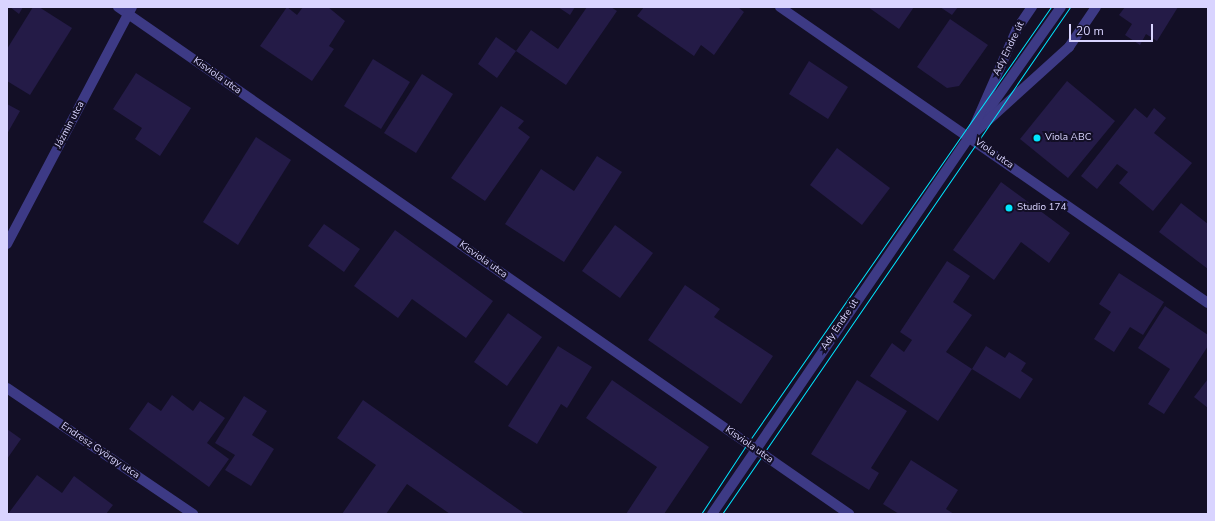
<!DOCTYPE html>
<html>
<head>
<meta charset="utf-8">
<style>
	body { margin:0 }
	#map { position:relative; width:1215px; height:521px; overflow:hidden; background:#130f26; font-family:"Nunito Sans",sans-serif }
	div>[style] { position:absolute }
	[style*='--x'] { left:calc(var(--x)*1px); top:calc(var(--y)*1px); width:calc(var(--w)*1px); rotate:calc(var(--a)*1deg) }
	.building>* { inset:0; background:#241b47 }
	.minor>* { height:10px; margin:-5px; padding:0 5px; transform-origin:5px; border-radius:5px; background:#3d3a85 }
	.tram>* { height:1px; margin:-0.5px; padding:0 0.5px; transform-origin:0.5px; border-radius:0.5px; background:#00e5ff }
	.dots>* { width:11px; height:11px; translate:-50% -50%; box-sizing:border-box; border:2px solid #130f26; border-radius:50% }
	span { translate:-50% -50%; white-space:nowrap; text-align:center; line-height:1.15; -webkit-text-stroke:4px #130f26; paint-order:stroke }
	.street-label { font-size:10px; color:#d9d4ff }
	.poi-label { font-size:10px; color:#d9d4ff }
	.left { translate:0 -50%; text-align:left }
	.frame { position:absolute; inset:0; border:8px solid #d9d4ff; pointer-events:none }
	.scale { position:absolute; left:1069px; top:24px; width:84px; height:18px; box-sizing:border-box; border:2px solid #d9d4ff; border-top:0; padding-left:5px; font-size:12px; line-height:14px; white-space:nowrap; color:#d9d4ff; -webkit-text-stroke:3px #130f26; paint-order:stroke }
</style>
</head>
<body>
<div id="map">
	<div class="building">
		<i style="clip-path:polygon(10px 7px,23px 7px,19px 14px)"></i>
		<i style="clip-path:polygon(33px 7px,39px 7px,72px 28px,30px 95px,7px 81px,7px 49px)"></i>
		<i style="clip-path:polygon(287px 7px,297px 15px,303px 7px,328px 7px,345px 21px,329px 46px,334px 49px,312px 81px,260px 46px)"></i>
		<i style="clip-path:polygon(558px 7px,575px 7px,570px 15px)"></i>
		<i style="clip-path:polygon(587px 7px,611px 7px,617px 11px,566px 85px,516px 51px,531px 30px,558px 49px)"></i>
		<i style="clip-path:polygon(644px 7px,738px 7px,744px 12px,714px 55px,701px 45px,694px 56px,637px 16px)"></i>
		<i style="clip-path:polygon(868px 7px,914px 7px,899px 29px)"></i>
		<i style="clip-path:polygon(940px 7px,958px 7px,952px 15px)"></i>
		<i style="clip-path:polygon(1125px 7px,1178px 7px,1157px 41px,1146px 34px,1140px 45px,1125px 35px,1132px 24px,1119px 15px)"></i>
		<i style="clip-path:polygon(950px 19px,988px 45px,959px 86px,947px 88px,917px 67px)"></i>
		<i style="clip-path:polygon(496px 37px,516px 51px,497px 78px,478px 64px)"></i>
		<i style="clip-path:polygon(373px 59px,410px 82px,381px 129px,344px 106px)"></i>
		<i style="clip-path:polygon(809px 61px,848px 87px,828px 119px,789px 94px)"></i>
		<i style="clip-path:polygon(136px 73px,191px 108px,160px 156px,135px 139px,142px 128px,113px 109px)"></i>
		<i style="clip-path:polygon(422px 74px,453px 94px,416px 153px,384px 133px)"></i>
		<i style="clip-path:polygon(1067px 81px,1115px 121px,1068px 178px,1020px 139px)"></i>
		<i style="clip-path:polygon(7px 104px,20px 111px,7px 134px)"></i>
		<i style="clip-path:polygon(501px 106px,524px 121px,518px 128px,530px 137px,485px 201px,451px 178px)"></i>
		<i style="clip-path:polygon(1135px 108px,1147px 118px,1154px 108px,1166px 118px,1154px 133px,1192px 163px,1153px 211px,1119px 183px,1128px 172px,1117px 164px,1097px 189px,1081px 176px)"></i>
		<i style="clip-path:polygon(256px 137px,291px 160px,238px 245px,203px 222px)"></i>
		<i style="clip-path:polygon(837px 148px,890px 188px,862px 225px,810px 185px)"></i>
		<i style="clip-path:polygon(597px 156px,622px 172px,564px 262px,505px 224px,541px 169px,574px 191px)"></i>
		<i style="clip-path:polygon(1001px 182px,1070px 233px,1049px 263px,1021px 242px,994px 280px,953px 250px)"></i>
		<i style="clip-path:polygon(1181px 203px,1208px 224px,1208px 269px,1159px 232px)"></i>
		<i style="clip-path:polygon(324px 224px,360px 249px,344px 272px,308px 246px)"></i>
		<i style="clip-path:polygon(615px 225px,653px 253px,620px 298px,582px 271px)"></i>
		<i style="clip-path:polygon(395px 230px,493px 301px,466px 338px,412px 299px,398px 318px,354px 286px)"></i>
		<i style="clip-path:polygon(947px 261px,970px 276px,953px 302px,972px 315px,946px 352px,972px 369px,986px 346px,1005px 358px,1009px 352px,1026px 363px,1021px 371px,1033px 379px,1020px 399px,972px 369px,938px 421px,870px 376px,892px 343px,904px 352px,912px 340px,900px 332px)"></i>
		<i style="clip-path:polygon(1119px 273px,1164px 302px,1143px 335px,1130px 327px,1114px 352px,1094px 339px,1111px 312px,1099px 304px)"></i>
		<i style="clip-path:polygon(685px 285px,720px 309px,714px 317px,773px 356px,741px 404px,648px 340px)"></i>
		<i style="clip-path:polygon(1165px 306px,1208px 335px,1208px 346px,1164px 414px,1148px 404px,1170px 369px,1138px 348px)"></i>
		<i style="clip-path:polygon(508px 313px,542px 337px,507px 386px,474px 362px)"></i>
		<i style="clip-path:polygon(558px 346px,592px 367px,567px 408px,561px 404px,537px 444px,508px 426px)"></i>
		<i style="clip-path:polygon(1208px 379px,1208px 408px,1194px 397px)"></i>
		<i style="clip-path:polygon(612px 380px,709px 447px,664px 514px,626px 514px,657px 467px,586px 418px)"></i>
		<i style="clip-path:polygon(857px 380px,907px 411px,871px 468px,879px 473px,869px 490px,811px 454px)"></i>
		<i style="clip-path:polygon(172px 395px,193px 411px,200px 401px,225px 418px,207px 443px,229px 459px,209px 487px,129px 429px,148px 402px,161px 411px)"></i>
		<i style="clip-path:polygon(244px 396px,267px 411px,252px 435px,274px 449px,251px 486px,225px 470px,235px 455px,215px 443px)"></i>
		<i style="clip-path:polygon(363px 400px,525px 514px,450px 514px,407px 484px,386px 514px,342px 514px,376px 465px,337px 438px)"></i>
		<i style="clip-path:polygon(7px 429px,21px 439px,7px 459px)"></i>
		<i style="clip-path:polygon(911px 460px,958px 490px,946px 509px,954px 514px,899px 514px,883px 504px)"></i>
		<i style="clip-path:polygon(37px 475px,62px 493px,74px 476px,113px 505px,106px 514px,8px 514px)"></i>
	</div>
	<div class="minor">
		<i style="--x:118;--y:7;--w:890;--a:34.74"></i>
		<i style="--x:780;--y:7;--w:520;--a:34.67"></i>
		<i style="--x:981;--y:120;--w:138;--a:-54.7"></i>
		<i style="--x:973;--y:134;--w:130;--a:-42.2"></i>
		<i style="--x:1069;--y:47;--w:48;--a:-56"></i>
		<i style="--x:7;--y:244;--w:268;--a:-62.2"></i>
		<i style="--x:7;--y:388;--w:225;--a:34.1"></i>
		<i style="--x:712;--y:514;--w:458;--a:-55.7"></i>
		<i style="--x:970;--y:136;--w:117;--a:-66.3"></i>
		<i style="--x:1017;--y:29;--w:27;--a:-56"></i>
	</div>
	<div class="tram">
		<i style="--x:701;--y:514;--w:84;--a:-56.7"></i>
		<i style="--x:747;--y:444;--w:532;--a:-55.18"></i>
		<i style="--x:722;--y:514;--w:615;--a:-55.53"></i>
	</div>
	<div class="dots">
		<i style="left:1037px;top:138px;background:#00e5ff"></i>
		<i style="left:1009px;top:208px;background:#00e5ff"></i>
	</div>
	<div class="street-label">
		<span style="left:1009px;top:49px;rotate:-64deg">Ady Endre út</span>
		<span style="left:217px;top:76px;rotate:35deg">Kisviola utca</span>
		<span style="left:70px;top:125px;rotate:-62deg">Jázmin utca</span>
		<span style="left:994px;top:154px;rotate:35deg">Viola utca</span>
		<span style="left:483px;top:260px;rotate:35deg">Kisviola utca</span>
		<span style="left:840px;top:325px;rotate:-56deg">Ady Endre út</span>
		<span style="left:749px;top:445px;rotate:35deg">Kisviola utca</span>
		<span style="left:100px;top:451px;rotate:34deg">Endresz György utca</span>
	</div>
	<div class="poi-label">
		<span class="left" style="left:1045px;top:138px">Viola ABC</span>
		<span class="left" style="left:1017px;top:208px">Studio 174</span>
	</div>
	<div class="frame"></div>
	<div class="scale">20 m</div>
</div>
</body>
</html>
